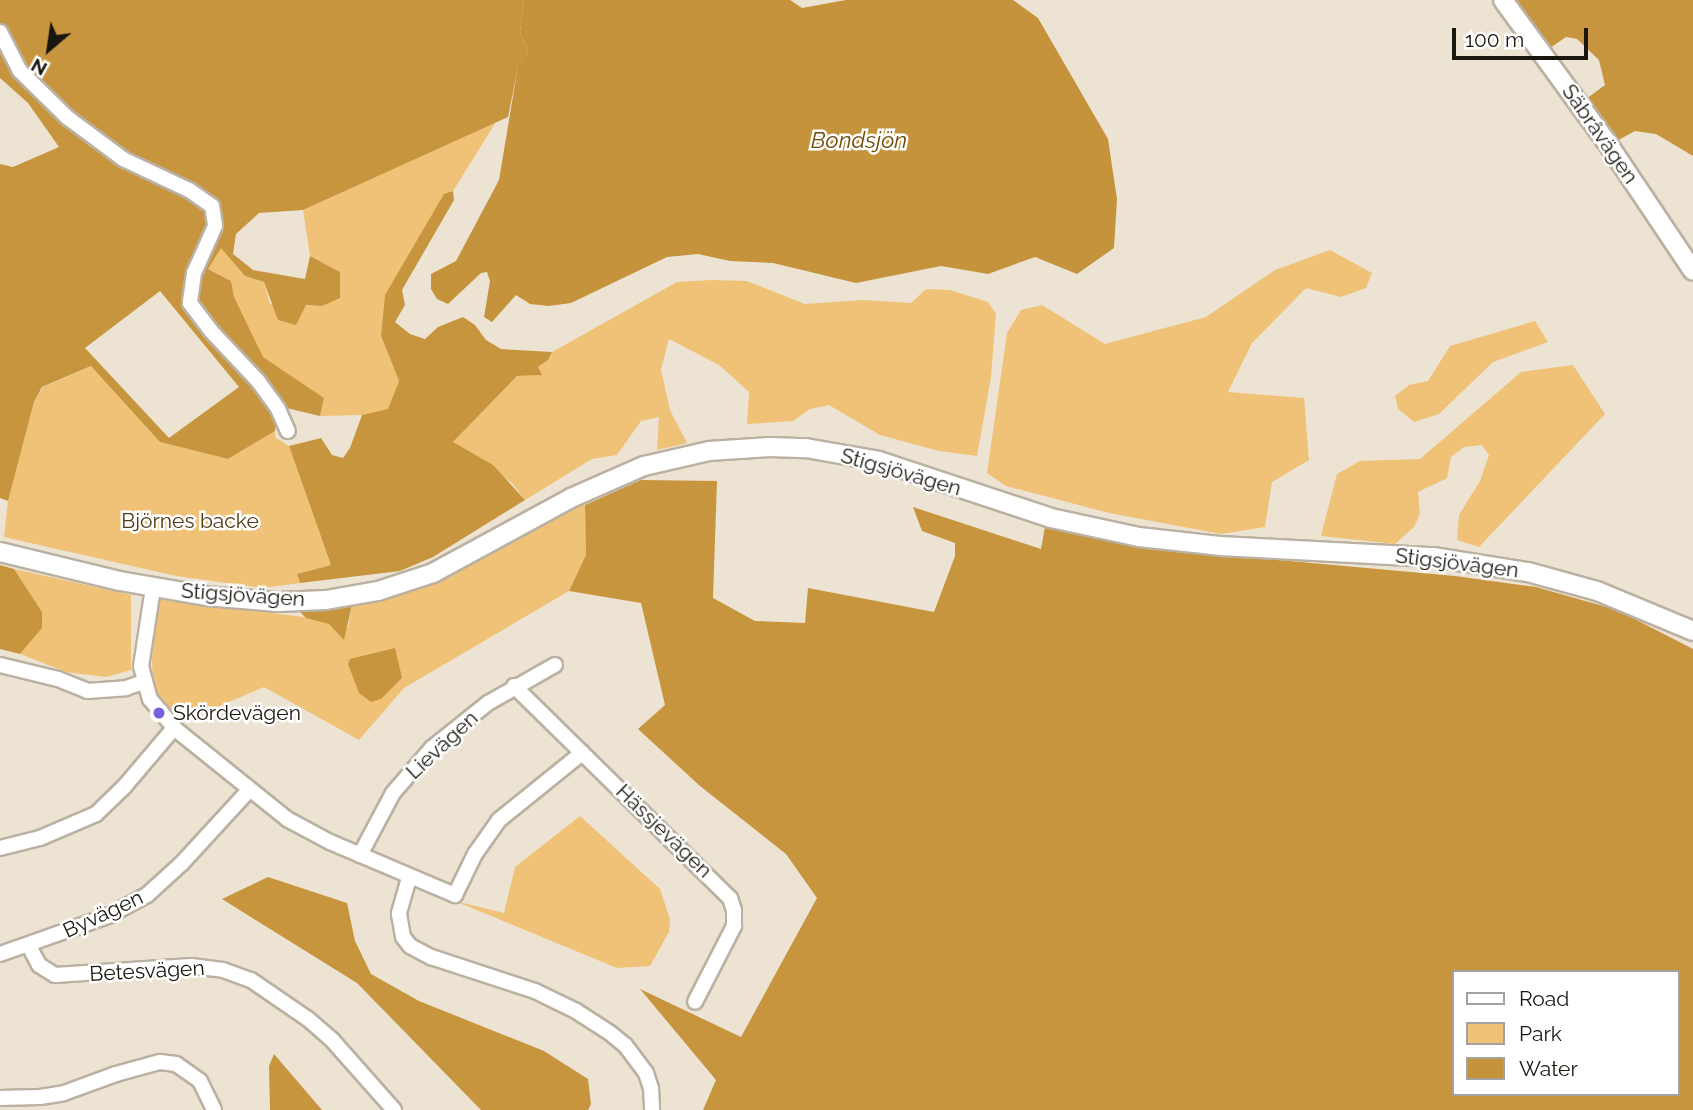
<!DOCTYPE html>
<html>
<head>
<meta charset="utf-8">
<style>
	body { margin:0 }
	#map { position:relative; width:1693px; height:1110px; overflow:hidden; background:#ede3d3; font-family:Raleway,sans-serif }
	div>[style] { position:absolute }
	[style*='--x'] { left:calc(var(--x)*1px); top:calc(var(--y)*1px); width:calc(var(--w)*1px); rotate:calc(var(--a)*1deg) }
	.green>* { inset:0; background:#efc277 }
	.forest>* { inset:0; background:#c6953e }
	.water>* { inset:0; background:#c4933b }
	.roads { filter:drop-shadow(2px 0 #bbb1a2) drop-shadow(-2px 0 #bbb1a2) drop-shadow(0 2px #bbb1a2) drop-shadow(0 -2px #bbb1a2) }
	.minor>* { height:14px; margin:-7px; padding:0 7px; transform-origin:7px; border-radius:7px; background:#fff }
	.major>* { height:18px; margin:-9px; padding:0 9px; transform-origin:9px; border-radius:9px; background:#fff }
	.dots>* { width:19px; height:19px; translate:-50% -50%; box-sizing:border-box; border:4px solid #fff; border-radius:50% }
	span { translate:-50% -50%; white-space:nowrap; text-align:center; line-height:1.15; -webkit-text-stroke:5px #fff; paint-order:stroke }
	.street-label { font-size:21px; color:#1a1610 }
	.park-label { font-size:21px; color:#4f3a16 }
	.poi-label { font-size:21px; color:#1a1610 }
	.left { translate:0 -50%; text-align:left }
	.water-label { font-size:23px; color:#6d4c05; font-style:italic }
	.legend { position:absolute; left:1452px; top:970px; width:228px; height:126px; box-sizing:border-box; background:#fff; border:2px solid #a3a29f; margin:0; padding:9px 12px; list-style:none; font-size:21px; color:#1a1610 }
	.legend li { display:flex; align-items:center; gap:14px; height:35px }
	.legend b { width:35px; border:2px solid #a3a29f }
	.north { position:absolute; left:14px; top:14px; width:70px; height:70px; -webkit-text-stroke:5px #fff; paint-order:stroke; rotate:209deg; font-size:19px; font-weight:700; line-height:28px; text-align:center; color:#1a1610 }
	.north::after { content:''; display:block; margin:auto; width:24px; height:32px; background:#1a1610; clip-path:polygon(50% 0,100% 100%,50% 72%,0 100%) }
	.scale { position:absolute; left:1452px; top:28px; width:136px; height:32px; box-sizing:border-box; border:4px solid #1a1610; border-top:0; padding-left:9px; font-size:21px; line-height:24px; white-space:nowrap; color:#1a1610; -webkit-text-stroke:5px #fff; paint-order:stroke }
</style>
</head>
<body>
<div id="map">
	<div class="green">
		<i style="clip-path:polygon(496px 122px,453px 191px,444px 195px,381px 336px,399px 381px,388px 410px,362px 415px,320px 416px,324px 398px,262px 357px,234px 297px,231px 281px,208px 269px,221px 247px,245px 276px,264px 282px,270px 304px,322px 306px,340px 272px,310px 256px,303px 210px)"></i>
		<i style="clip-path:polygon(1330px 250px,1372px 273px,1366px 288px,1341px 297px,1306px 288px,1252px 343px,1228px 392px,1304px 398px,1309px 460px,1272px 482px,1265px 527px,1221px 534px,1109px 513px,1006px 486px,987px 473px,1007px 333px,1021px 310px,1042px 305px,1105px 344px,1206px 317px,1275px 270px)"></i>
		<i style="clip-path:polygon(711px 280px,747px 281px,805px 304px,863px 300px,911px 303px,926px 289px,950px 290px,988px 302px,996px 314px,991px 377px,977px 456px,939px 451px,880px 435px,829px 405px,810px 409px,793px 421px,747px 424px,749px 392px,719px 365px,669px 339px,661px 370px,670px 410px,687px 443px,657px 450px,659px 417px,641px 421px,617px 455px,592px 459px,525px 500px,512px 483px,453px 442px,517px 376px,541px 375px,538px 367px,548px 360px,552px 352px,677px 282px)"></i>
		<i style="clip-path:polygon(1535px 321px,1548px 342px,1493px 362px,1439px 414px,1414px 422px,1398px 409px,1395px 396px,1409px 385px,1428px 381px,1450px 346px)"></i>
		<i style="clip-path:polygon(1573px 365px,1605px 414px,1479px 547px,1457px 540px,1459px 515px,1480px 481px,1489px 455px,1482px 445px,1464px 447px,1451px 457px,1447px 478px,1418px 492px,1420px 514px,1414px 527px,1395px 544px,1321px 536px,1337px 474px,1360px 461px,1420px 459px,1521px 372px)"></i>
		<i style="clip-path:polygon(92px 366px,160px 442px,228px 459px,275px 431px,275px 437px,289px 446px,331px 565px,297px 574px,300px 583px,263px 588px,176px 576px,4px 537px,8px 501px,34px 402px,43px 387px)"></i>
		<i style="clip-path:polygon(585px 505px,586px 556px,569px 591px,404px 688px,359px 740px,264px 687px,177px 724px,161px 703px,153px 686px,152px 662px,154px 623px,161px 598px,303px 617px,348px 628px,352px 605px,410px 587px,568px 506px)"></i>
		<i style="clip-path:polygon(14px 569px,131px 595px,131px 670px,106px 677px,66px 672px,20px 654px,41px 628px,42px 612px)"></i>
		<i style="clip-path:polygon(580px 816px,660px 889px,670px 919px,669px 932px,650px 966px,617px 968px,455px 901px,504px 913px,515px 867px)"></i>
	</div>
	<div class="forest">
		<i style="clip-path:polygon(evenodd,0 0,524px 0,520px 32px,528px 51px,518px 67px,508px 117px,303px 210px,259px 213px,236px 234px,233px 254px,253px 270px,305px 279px,310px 256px,340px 272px,340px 298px,322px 306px,306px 305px,296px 325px,278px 320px,264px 282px,245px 276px,221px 248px,208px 269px,231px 281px,234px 297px,263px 357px,324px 398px,320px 416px,278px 406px,275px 431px,228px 459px,160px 442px,91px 366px,42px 387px,34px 402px,8px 501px,0 498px,0 164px,13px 167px,59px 147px,28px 103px,0 78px,0 0,160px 291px,239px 387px,169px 438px,85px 348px,160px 291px)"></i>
		<i style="clip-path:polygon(1510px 0,1693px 0,1693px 156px,1656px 134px,1635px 131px,1613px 143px,1586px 99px,1605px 85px,1599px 60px,1577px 39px,1566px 37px,1547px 50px)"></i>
		<i style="clip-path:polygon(453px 191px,454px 200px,402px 290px,405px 305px,395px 322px,410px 334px,425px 339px,438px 327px,463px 317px,475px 325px,486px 340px,501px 349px,552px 352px,548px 360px,538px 367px,542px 375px,517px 376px,453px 442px,493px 465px,525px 500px,433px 557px,400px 571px,300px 583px,297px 574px,331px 565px,289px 446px,321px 438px,332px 455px,343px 458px,350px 448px,362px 415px,388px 409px,399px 381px,381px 336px,385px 295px,444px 194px)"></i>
		<i style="clip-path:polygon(evenodd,641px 480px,717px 481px,713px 598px,755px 621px,805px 623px,808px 588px,934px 612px,955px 556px,955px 543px,922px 531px,913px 507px,1041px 549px,1045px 527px,1169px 550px,1455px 576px,1536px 587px,1617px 610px,1693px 649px,1693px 1110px,703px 1110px,716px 1080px,640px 989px,741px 1037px,817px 898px,786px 854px,700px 786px,638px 729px,665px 705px,641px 603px,569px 591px,586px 555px,585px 505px,641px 480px,1453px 972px,1677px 972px,1677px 1094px,1453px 1094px,1453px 972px)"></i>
		<i style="clip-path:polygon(0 565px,14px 569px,42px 612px,42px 628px,20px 654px,0 649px)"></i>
		<i style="clip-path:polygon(352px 605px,344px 640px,329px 624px,306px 618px,298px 610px)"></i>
		<i style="clip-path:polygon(395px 648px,402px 678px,381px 699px,371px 702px,359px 693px,348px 664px,350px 659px)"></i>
		<i style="clip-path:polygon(268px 877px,347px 903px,355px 941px,371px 974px,419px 1001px,544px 1051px,588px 1079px,591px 1104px,588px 1110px,481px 1110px,357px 983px,222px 899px)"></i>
		<i style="clip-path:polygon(274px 1054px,322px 1110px,270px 1110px,269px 1066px)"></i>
	</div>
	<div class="water">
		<i style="clip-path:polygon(524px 0,790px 0,802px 8px,846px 0,1013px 0,1038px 18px,1108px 139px,1117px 199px,1114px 248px,1077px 274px,1035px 257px,988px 274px,941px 266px,856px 283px,773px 263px,730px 261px,698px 254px,667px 257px,571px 303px,549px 306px,530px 304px,516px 295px,492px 322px,484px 317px,490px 281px,487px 272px,481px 273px,448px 304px,437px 299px,431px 289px,431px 274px,456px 261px,499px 180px,518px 66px,528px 51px,520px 32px)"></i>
	</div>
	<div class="roads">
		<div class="minor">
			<i style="--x:0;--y:32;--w:44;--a:62.9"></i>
			<i style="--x:20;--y:71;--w:67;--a:44.4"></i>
			<i style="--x:68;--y:118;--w:69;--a:36.7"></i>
			<i style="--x:123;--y:159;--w:73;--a:25.2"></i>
			<i style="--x:189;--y:190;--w:28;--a:35"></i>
			<i style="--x:212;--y:206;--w:20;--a:81"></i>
			<i style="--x:215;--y:226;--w:51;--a:114.1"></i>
			<i style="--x:194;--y:273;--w:30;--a:98"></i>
			<i style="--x:190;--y:303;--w:35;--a:53"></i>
			<i style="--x:211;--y:331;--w:69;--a:46.8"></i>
			<i style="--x:258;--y:381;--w:34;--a:54"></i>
			<i style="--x:278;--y:409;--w:24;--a:66"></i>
			<i style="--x:153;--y:588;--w:79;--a:98.7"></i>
			<i style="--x:141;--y:666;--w:34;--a:75"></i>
			<i style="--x:150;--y:699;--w:38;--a:50"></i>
			<i style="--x:174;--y:728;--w:145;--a:38.8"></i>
			<i style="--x:287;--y:819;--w:49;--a:28.1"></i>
			<i style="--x:330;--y:842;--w:136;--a:23"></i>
			<i style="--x:455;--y:895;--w:46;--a:-64"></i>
			<i style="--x:475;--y:854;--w:42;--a:-54.8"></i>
			<i style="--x:499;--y:820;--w:107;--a:-38.9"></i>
			<i style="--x:0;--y:665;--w:60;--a:13.6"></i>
			<i style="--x:58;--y:679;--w:31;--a:22"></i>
			<i style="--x:87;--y:691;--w:39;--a:-4"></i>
			<i style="--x:126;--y:688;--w:18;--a:-19"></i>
			<i style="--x:514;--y:686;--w:303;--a:44.5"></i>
			<i style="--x:730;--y:898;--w:13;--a:72"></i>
			<i style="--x:734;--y:910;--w:16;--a:90"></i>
			<i style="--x:734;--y:926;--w:85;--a:117.2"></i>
			<i style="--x:0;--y:848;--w:41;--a:-14"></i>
			<i style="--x:40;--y:838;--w:61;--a:-23.2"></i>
			<i style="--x:96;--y:814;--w:39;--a:-44"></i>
			<i style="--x:124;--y:787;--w:77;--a:-49.7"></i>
			<i style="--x:360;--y:855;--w:70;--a:-62"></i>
			<i style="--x:393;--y:793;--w:60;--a:-49.1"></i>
			<i style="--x:432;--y:748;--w:72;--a:-38.8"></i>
			<i style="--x:488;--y:703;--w:77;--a:-29.6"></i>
			<i style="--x:409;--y:878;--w:37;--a:106"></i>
			<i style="--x:399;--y:914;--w:23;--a:80"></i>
			<i style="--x:403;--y:937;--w:11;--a:52"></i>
			<i style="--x:410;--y:946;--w:24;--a:28"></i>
			<i style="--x:431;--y:957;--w:109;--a:18.1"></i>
			<i style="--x:535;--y:991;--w:46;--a:26"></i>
			<i style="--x:576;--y:1011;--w:40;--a:32.9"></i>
			<i style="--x:610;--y:1033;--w:19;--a:39"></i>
			<i style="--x:625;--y:1045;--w:35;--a:53"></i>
			<i style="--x:646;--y:1073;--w:16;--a:72"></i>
			<i style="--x:651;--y:1088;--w:22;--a:87"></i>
			<i style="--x:29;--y:946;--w:21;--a:62"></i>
			<i style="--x:39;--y:965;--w:19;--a:32"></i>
			<i style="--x:55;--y:975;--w:136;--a:-3.8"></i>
			<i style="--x:191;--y:966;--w:32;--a:7"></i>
			<i style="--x:223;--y:970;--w:30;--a:20"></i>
			<i style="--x:251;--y:980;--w:69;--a:34.4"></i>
			<i style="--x:308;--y:1019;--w:33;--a:41"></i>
			<i style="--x:333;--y:1041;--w:92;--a:48.5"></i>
			<i style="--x:0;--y:954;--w:114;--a:-19.4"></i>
			<i style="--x:108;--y:916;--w:44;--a:-28.3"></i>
			<i style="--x:147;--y:895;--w:47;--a:-42.4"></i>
			<i style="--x:182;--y:863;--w:100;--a:-47.4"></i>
			<i style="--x:0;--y:1098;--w:40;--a:-1.4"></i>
			<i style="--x:40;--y:1097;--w:24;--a:-9"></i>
			<i style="--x:64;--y:1093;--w:55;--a:-20.1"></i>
			<i style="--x:116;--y:1074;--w:46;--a:-15.3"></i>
			<i style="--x:160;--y:1062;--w:16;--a:7"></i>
			<i style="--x:176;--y:1064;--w:29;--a:35"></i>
			<i style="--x:200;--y:1081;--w:32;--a:64"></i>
		</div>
		<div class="major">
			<i style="--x:1503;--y:0;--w:175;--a:53.9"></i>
			<i style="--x:1606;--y:141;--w:156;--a:56.2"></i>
			<i style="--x:0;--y:552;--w:123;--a:13.6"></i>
			<i style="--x:120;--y:581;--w:87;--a:9.9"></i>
			<i style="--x:206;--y:596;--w:72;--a:4.8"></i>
			<i style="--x:278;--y:602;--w:48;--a:-2.4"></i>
			<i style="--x:326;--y:600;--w:53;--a:-9.8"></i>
			<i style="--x:378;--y:591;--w:58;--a:-18.1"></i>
			<i style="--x:433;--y:573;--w:157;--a:-28.5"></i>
			<i style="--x:571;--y:498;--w:80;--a:-23.7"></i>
			<i style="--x:644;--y:466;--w:67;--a:-13"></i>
			<i style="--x:709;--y:451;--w:61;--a:-3.8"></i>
			<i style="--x:770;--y:447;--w:36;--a:2"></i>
			<i style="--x:806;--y:448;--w:74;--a:10.1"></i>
			<i style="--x:879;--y:461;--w:181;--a:18.3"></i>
			<i style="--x:1051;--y:518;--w:90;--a:12.2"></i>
			<i style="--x:1139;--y:537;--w:81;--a:6.3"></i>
			<i style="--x:1220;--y:546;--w:213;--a:3"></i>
			<i style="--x:1433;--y:557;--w:96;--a:9"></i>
			<i style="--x:1528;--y:572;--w:72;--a:15.4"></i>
			<i style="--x:1597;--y:591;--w:104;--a:22.6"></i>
		</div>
	</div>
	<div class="dots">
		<i style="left:159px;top:713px;background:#7662dd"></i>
	</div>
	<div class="street-label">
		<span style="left:1600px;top:134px;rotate:55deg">Säbråvägen</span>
		<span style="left:901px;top:472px;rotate:16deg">Stigsjövägen</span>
		<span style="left:1457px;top:563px;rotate:7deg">Stigsjövägen</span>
		<span style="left:243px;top:595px;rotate:4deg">Stigsjövägen</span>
		<span style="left:442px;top:745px;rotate:-43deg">Lievägen</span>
		<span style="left:664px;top:831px;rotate:44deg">Hässjevägen</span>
		<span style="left:103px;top:914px;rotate:-25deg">Byvägen</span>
		<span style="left:147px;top:971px;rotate:-3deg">Betesvägen</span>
	</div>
	<div class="park-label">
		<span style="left:190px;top:521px">Björnes backe</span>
	</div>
	<div class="poi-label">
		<span class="left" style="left:173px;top:713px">Skördevägen</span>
	</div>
	<div class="water-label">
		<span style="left:859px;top:140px">Bondsjön</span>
	</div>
	<ul class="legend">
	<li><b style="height:9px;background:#fff"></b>Road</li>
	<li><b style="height:19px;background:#efc277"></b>Park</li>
	<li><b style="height:19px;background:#c4933b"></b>Water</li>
	</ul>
	<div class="north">N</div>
	<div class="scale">100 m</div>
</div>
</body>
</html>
